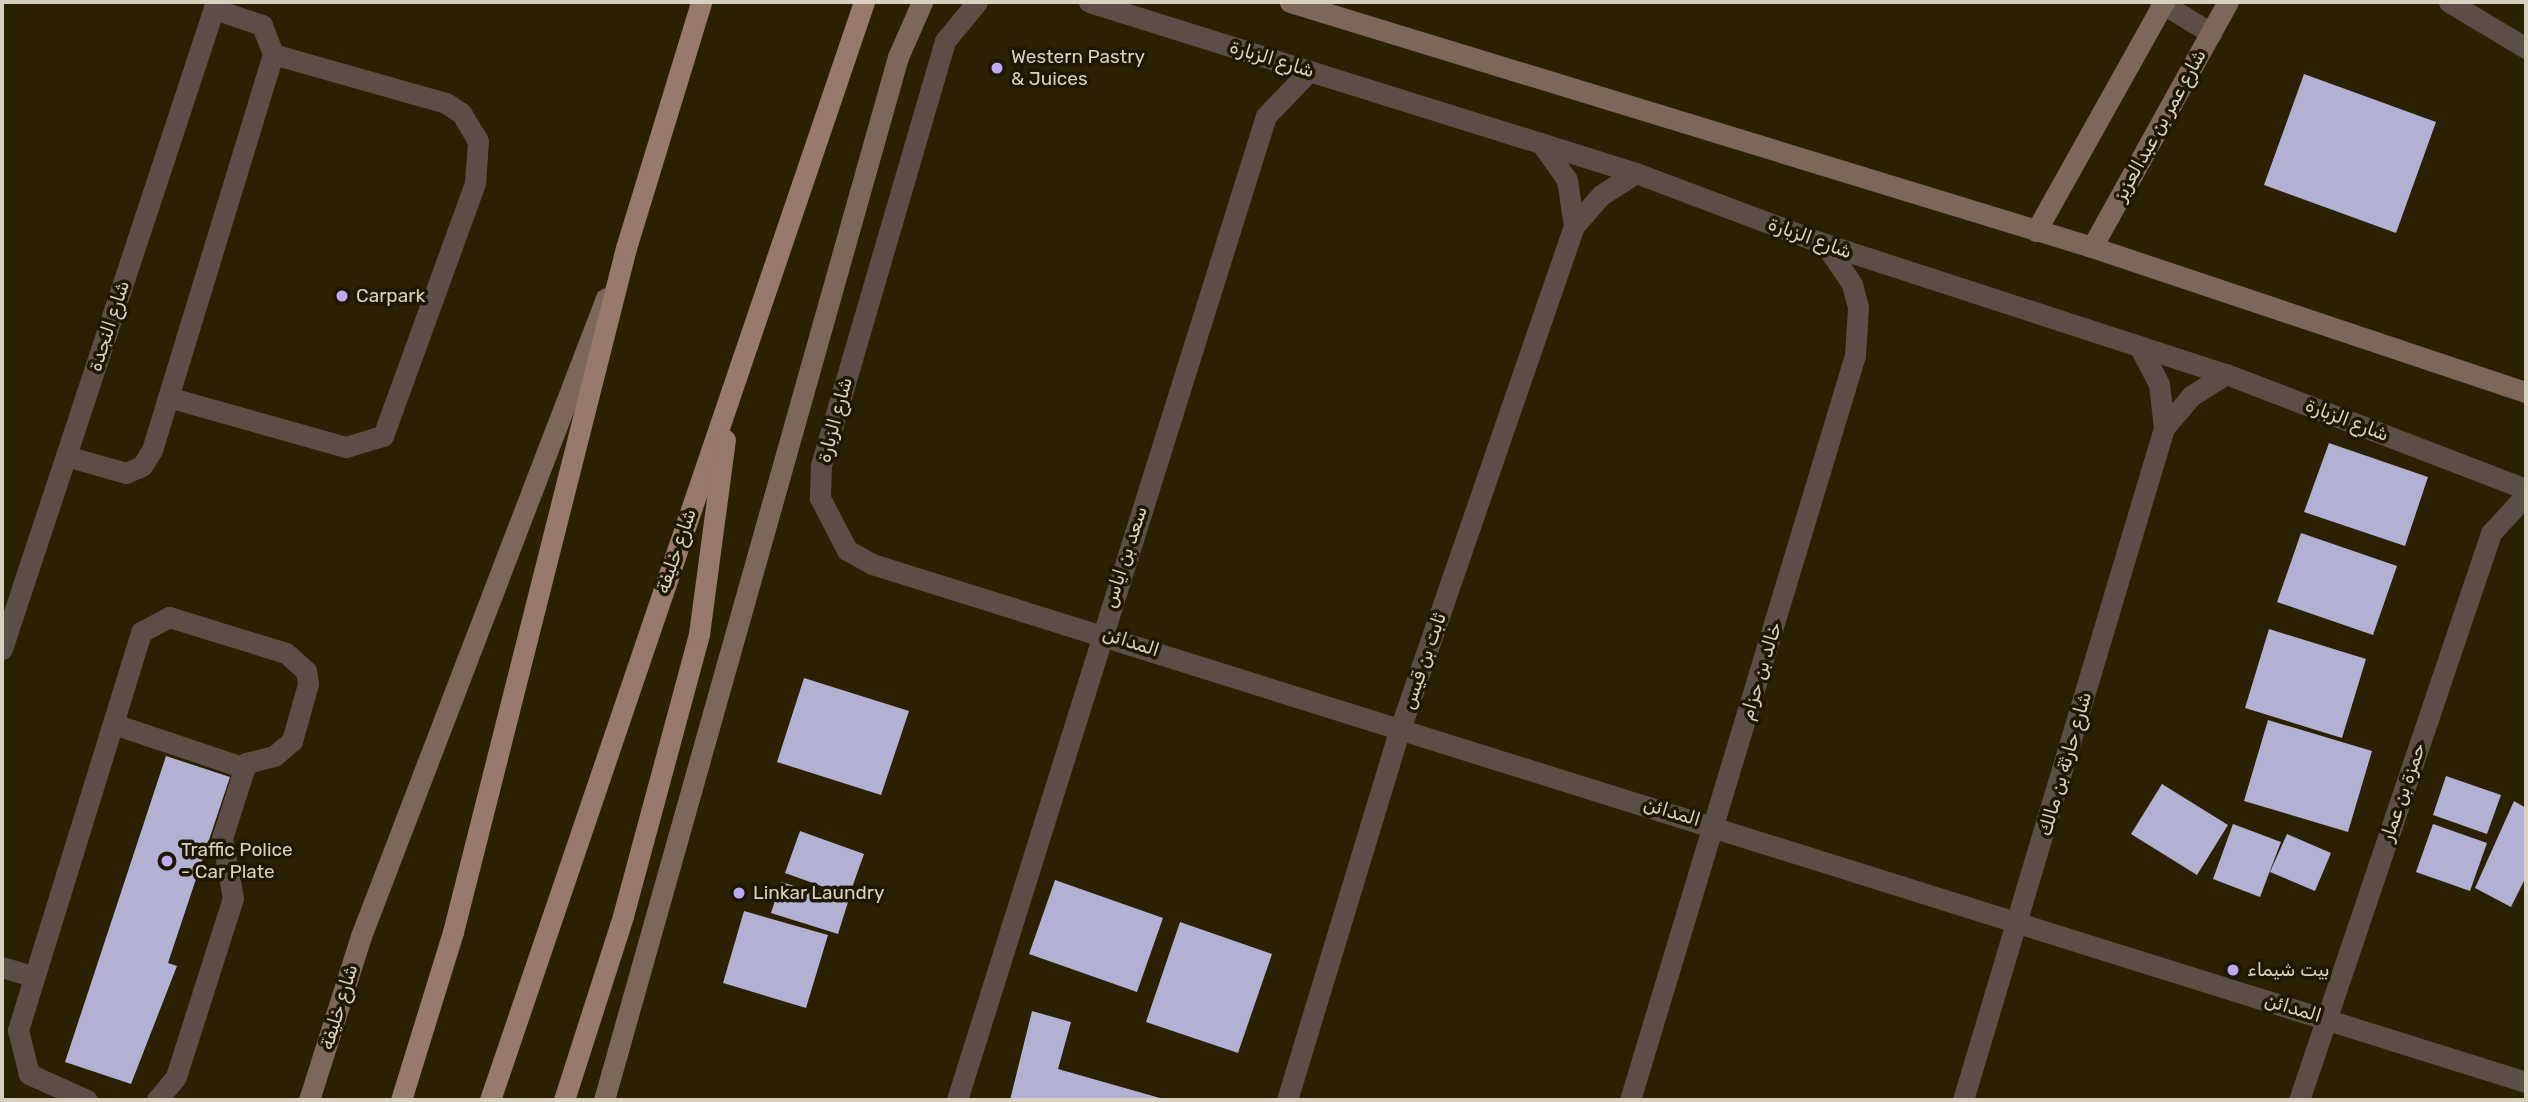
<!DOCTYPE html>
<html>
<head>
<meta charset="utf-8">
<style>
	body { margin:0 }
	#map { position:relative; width:2528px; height:1102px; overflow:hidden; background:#2b2001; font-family:Rubik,"Noto Sans Arabic",sans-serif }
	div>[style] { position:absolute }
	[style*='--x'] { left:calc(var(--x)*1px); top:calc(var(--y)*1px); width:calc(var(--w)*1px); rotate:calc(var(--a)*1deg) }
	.building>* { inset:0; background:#b2b0d3 }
	.lane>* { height:21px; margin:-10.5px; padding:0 10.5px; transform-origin:10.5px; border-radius:10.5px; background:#5c4e47 }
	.street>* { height:21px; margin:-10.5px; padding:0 10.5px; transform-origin:10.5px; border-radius:10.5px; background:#5c4e47 }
	.secondary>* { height:21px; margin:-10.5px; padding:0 10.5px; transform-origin:10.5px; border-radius:10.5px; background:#7d675b }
	.primary>* { height:21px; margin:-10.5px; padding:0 10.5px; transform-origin:10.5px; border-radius:10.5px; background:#977a6b }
	.dots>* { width:19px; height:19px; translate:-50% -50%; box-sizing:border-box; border:4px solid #1f1701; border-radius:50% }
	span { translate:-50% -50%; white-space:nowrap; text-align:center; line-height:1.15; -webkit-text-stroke:7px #1f1701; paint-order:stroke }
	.poi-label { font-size:19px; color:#d8d1bf }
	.left { translate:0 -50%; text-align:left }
	.street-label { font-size:19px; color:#d8d1bf }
	.frame { position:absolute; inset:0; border:4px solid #d8d1bf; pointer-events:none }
</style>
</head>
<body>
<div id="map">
	<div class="building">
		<i style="clip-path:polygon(2304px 74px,2436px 122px,2396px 233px,2264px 185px)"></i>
		<i style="clip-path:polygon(2329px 443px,2428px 477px,2405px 546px,2304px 512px)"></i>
		<i style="clip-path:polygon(2301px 533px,2397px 566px,2373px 635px,2277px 602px)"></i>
		<i style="clip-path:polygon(2269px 629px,2366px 659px,2342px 738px,2245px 708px)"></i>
		<i style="clip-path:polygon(804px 678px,909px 711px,881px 795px,777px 762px)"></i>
		<i style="clip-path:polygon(2268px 720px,2372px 751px,2348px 832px,2244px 801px)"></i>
		<i style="clip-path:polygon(166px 756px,230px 777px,168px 963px,177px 966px,131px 1084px,65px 1062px)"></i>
		<i style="clip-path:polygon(2446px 776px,2501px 795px,2487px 834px,2433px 815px)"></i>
		<i style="clip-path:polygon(2162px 784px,2228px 825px,2197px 875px,2131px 834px)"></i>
		<i style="clip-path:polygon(2514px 801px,2526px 808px,2526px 877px,2511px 907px,2475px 888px)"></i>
		<i style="clip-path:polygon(2233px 824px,2281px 842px,2260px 897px,2213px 879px)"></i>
		<i style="clip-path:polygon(2433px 824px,2487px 843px,2470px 891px,2416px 872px)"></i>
		<i style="clip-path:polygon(800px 831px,864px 854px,849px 896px,785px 873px)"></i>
		<i style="clip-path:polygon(2287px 834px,2331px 853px,2315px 891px,2270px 872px)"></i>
		<i style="clip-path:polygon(1055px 880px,1163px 918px,1137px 992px,1029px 954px)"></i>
		<i style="clip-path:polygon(781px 882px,848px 902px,838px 934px,771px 913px)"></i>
		<i style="clip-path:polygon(744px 911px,828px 935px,806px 1008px,723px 983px)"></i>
		<i style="clip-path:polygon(1180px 922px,1272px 954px,1238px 1053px,1146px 1022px)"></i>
		<i style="clip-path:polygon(1032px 1011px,1071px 1022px,1058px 1069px,1167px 1100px,1010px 1100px)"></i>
	</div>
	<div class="lane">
		<i style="--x:168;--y:397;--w:185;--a:15.7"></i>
		<i style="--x:346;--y:447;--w:39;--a:-17"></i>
		<i style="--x:383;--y:436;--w:269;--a:-70"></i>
		<i style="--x:475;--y:183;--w:42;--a:-85.9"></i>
		<i style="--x:478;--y:141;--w:33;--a:-121"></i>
		<i style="--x:461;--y:113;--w:18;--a:-146"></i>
		<i style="--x:446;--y:103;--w:180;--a:-164.2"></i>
		<i style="--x:66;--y:456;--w:62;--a:15.8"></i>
		<i style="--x:126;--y:473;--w:17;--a:-24"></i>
		<i style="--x:142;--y:466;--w:19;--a:-58"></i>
		<i style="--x:152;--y:450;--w:414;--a:-73"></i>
		<i style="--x:273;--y:54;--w:31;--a:-111"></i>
		<i style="--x:262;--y:25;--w:51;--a:-161.6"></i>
		<i style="--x:114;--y:724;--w:138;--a:18.6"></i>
		<i style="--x:2;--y:967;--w:31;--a:17"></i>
		<i style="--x:87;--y:1100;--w:64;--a:-155.9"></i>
		<i style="--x:29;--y:1074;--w:45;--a:-104"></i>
		<i style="--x:18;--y:1030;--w:417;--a:-72.8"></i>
		<i style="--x:141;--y:632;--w:32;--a:-28"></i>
		<i style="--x:169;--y:617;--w:122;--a:17.1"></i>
		<i style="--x:286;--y:653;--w:27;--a:42"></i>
		<i style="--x:306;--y:671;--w:13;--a:81"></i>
		<i style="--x:308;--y:684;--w:59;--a:105.7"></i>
		<i style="--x:292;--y:741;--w:23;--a:140"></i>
		<i style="--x:274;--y:756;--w:29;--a:166"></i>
		<i style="--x:246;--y:763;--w:79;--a:107.7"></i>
		<i style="--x:222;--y:838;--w:61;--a:79.6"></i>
		<i style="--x:233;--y:898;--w:188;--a:107.7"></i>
		<i style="--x:176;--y:1077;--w:30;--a:130"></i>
	</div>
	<div class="street">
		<i style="--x:977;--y:2;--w:50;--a:129.4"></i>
		<i style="--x:945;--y:41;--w:443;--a:106.3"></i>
		<i style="--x:821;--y:466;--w:32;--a:92"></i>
		<i style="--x:820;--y:498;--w:59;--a:62.6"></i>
		<i style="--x:847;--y:550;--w:29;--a:29"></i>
		<i style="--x:872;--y:564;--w:1733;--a:17.39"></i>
		<i style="--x:1089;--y:2;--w:573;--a:17.36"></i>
		<i style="--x:1636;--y:173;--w:202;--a:20.6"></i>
		<i style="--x:1825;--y:244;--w:422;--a:18"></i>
		<i style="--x:2226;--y:374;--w:321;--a:21"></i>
		<i style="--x:2160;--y:2;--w:60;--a:31.3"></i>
		<i style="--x:2449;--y:2;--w:90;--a:30.9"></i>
		<i style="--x:1541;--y:143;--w:45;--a:54.9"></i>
		<i style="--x:1567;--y:180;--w:47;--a:81.3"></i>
		<i style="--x:2164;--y:428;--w:42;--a:-49.8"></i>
		<i style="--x:2191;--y:396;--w:41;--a:-32.2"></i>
		<i style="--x:2;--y:649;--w:681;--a:-71.7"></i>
		<i style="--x:957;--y:1100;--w:1031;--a:-72.57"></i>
		<i style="--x:1266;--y:116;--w:62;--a:-46.3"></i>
		<i style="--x:1287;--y:1100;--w:388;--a:-73.1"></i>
		<i style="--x:1400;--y:729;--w:532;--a:-70.92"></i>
		<i style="--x:1574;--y:226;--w:41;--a:-48.9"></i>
		<i style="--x:1601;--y:195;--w:41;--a:-32.2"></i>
		<i style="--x:1630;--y:1100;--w:778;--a:-73.19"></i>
		<i style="--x:1855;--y:355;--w:48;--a:-86.4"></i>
		<i style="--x:1858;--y:307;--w:24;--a:-105"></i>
		<i style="--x:1852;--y:284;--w:48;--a:-124"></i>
		<i style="--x:1963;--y:1100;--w:701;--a:-73.35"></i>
		<i style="--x:2164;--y:428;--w:44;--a:-96.5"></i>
		<i style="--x:2159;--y:384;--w:43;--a:-117.8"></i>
		<i style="--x:2299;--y:1100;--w:599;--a:-71.29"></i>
		<i style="--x:2491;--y:533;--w:52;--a:-47.4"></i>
	</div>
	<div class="secondary">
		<i style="--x:1290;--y:2;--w:839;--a:16.99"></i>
		<i style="--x:2092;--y:247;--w:458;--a:18.5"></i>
		<i style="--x:2036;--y:231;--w:262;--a:-60.8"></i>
		<i style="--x:2092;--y:247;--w:280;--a:-61"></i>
		<i style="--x:309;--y:1100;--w:172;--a:-72.4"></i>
		<i style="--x:361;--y:936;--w:683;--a:-68.99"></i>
		<i style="--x:604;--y:1100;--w:1084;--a:-74.26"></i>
		<i style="--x:898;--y:57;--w:60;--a:-66.4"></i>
	</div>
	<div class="primary">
		<i style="--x:401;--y:1100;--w:176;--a:-72.8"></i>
		<i style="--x:453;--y:932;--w:706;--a:-75.81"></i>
		<i style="--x:626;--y:248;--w:257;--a:-73"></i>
		<i style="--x:490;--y:1100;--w:1160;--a:-71.19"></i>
		<i style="--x:564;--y:1100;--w:193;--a:-72.2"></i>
		<i style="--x:623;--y:916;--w:292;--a:-74.9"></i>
		<i style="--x:699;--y:634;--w:196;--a:-82.4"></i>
	</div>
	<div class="dots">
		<i style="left:997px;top:68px;background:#bea9f4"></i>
		<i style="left:342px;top:296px;background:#bea9f4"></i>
		<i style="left:167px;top:861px;background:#bea9f4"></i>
		<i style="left:739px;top:893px;background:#bea9f4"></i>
		<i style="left:2233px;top:970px;background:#bea9f4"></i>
	</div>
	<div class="poi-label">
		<span class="left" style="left:1011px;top:68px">Western Pastry<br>&amp; Juices</span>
		<span class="left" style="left:356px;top:296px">Carpark</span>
		<span class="left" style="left:181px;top:861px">Traffic Police<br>- Car Plate</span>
		<span class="left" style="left:753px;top:893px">Linkar Laundry</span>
		<span class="left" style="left:2247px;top:970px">بيت شيماء</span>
	</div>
	<div class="street-label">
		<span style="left:1272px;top:59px;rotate:17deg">شارع الزبارة</span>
		<span style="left:2160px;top:125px;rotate:-61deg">شارع عمر بن عبدالعزيز</span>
		<span style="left:1810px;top:238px;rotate:20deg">شارع الزبارة</span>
		<span style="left:109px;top:326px;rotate:-72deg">شارع النجدة</span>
		<span style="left:835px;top:420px;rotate:-75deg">شارع الزبارة</span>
		<span style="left:2347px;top:420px;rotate:21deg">شارع الزبارة</span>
		<span style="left:676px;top:551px;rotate:-71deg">شارع خليفة</span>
		<span style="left:1125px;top:557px;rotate:-72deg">سعد بن اياس</span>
		<span style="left:1131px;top:642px;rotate:18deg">المدائن</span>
		<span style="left:1424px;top:661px;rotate:-71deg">ثابت بن قيس</span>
		<span style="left:1761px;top:671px;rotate:-73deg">خالد بن حزام</span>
		<span style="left:2065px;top:764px;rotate:-74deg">شارع حارثة بن مالك</span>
		<span style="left:2403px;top:792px;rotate:-71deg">حمزة بن عمار</span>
		<span style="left:1672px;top:812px;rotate:17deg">المدائن</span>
		<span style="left:339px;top:1007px;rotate:-73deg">شارع خليفة</span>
		<span style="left:2293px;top:1008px;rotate:17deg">المدائن</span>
	</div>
	<div class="frame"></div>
</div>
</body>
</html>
